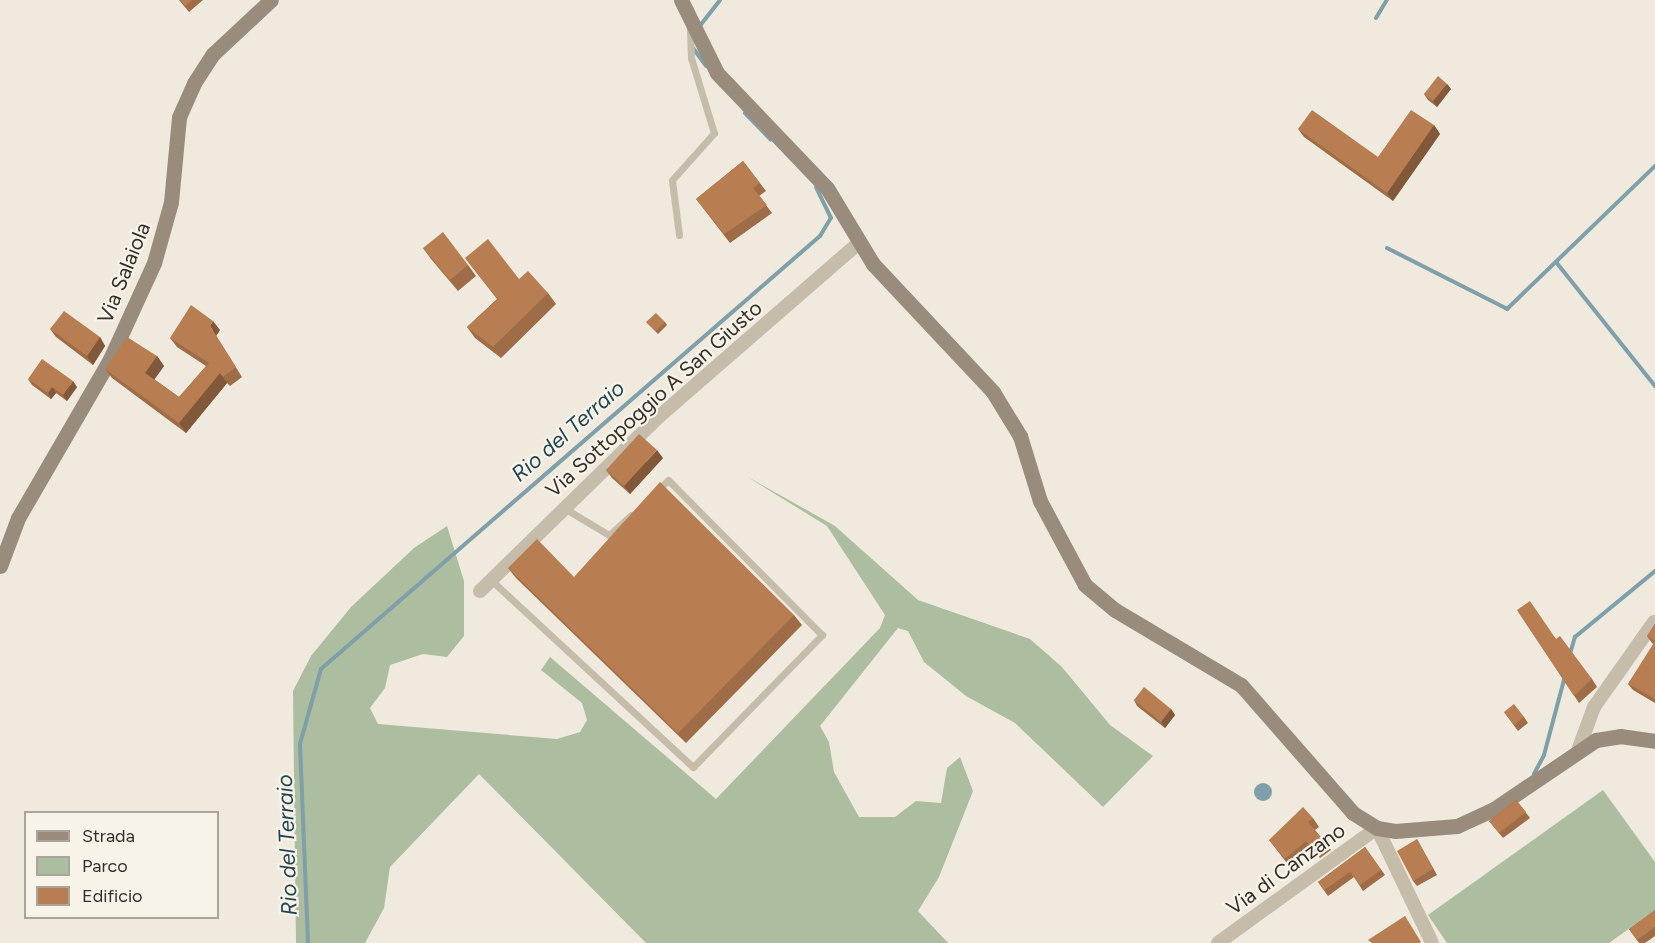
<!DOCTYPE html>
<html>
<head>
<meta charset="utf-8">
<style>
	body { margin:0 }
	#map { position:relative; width:1655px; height:943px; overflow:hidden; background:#efeadd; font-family:Figtree,sans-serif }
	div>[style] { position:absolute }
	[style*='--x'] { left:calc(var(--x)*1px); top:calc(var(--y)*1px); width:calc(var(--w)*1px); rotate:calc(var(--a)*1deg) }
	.green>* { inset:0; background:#adbd9f }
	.water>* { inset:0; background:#7f9fa9 }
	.round { border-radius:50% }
	.stream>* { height:4px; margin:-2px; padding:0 2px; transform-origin:2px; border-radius:2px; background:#7f9fa9 }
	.lane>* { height:7px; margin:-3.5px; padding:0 3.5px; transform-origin:3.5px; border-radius:3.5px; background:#c6bcaa }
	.street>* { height:14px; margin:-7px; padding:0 7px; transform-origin:7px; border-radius:7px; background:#c6bcaa }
	.secondary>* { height:15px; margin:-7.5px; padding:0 7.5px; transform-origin:7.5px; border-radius:7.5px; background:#998c7c }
	.wall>* { inset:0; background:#9e6c47 }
	.shaded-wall>* { inset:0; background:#815839 }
	.building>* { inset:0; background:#b87e52 }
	span { translate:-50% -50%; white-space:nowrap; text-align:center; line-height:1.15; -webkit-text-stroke:4.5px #f7f3e9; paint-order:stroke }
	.street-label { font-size:21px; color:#342f29 }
	.water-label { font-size:22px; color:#234551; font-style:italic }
	.legend { position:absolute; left:24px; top:811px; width:195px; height:108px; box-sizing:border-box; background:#f7f3e9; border:2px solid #a9a59c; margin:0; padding:8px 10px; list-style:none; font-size:18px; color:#342f29 }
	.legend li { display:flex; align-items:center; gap:12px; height:30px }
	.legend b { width:30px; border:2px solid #a9a59c }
</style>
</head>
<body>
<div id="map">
	<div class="green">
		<i style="clip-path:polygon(746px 476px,835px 526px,918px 600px,1030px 639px,1062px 667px,1110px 725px,1153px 756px,1103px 807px,1015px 723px,966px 696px,924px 662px,908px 631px,898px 628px,820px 726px,829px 742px,834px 772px,859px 817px,895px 817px,916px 801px,941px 803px,947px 768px,960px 757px,973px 791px,939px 877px,918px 911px,948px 943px,646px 943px,479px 774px,390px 867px,384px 908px,365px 943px,296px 943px,293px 691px,311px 656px,351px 607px,414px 548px,447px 526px,464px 581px,464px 636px,447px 657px,423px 654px,390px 665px,385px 688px,370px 708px,378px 724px,557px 739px,580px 732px,587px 720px,582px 703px,541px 670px,550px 657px,716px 799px,880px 628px,885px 615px,827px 526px)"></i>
		<i style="clip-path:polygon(1603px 790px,1655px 862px,1655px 910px,1609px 943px,1447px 943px,1428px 915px)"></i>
	</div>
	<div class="water">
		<i class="round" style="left:1254px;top:783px;width:18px;height:18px"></i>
	</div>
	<div class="stream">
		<i style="--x:1376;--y:18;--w:21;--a:-59"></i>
		<i style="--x:699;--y:27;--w:34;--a:-52"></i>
		<i style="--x:693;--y:48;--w:22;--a:54"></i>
		<i style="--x:745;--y:113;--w:37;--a:46"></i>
		<i style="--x:1387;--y:248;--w:135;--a:26.9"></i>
		<i style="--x:1507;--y:309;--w:206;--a:-44"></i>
		<i style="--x:1556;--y:262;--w:159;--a:51.4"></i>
		<i style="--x:1570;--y:654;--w:18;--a:-74"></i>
		<i style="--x:1575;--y:637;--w:104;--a:-39.5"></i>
		<i style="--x:1534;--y:774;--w:21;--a:-62"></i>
		<i style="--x:1544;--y:755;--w:82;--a:-75.1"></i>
		<i style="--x:308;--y:943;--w:199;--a:-92.3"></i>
		<i style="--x:300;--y:744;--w:78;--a:-74.4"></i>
		<i style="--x:321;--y:669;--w:661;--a:-40.95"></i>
		<i style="--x:820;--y:236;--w:21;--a:-59"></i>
		<i style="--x:831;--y:218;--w:34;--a:-116"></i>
	</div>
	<div class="lane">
		<i style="--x:679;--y:235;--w:55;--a:-97.3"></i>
		<i style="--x:672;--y:180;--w:63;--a:-48.2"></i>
		<i style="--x:714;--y:133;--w:78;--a:-107"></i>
		<i style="--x:691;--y:58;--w:31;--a:-92"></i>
		<i style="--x:564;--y:508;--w:52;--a:31"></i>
		<i style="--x:609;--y:535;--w:30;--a:-42"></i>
		<i style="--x:491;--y:580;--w:275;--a:42.8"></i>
		<i style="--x:693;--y:767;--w:185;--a:-45.7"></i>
		<i style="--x:822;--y:635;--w:218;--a:-134.8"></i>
		<i style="--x:668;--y:480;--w:16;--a:135"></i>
	</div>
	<div class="street">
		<i style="--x:480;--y:591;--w:245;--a:-44.3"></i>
		<i style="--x:655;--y:420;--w:271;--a:-41"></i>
		<i style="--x:1579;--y:748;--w:44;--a:-69.9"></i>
		<i style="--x:1594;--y:707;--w:104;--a:-54.8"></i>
		<i style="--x:1218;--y:943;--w:196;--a:-35.9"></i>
		<i style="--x:1377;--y:828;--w:127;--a:64.4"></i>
	</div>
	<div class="secondary">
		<i style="--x:681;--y:0;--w:81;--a:63.7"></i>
		<i style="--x:717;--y:73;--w:159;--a:46.3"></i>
		<i style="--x:827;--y:188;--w:89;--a:58.8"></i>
		<i style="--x:873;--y:264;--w:175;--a:46.8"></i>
		<i style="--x:993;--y:392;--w:52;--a:58.5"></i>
		<i style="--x:1020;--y:436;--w:68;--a:72.9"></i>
		<i style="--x:1040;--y:501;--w:95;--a:61.8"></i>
		<i style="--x:1085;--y:585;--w:39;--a:40"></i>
		<i style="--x:1115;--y:610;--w:147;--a:30.8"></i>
		<i style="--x:1241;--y:685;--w:170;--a:48.8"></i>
		<i style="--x:1353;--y:813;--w:28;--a:32"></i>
		<i style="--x:1377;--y:828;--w:18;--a:9"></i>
		<i style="--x:1395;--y:831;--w:62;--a:-4.6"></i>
		<i style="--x:1457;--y:826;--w:41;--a:-24.7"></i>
		<i style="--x:1494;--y:809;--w:123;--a:-34.1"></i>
		<i style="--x:1596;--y:740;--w:24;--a:-9"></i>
		<i style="--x:1620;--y:736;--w:35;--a:8"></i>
		<i style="--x:0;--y:566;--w:51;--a:-69.4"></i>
		<i style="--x:18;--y:518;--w:184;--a:-59.9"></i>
		<i style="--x:110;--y:359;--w:106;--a:-65.4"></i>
		<i style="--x:154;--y:263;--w:63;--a:-74.4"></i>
		<i style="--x:171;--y:202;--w:85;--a:-84.6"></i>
		<i style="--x:179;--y:117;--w:37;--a:-66"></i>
		<i style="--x:194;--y:83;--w:35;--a:-57"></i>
		<i style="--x:213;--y:54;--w:79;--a:-43"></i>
	</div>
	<div class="wall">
		<i style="clip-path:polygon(179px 0,203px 0,189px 12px)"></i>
		<i style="clip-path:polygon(1447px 84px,1451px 89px,1437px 107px,1428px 100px,1424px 94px)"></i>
		<i style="clip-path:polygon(1434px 125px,1440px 134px,1393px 201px,1304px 137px,1298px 129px,1378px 157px)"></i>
		<i style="clip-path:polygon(743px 161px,766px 191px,759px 196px,772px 213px,730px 243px,696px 199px)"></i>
		<i style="clip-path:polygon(423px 248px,468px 265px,476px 276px,458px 291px,431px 259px)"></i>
		<i style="clip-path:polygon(465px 258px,519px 279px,548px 293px,556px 304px,501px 358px,475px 338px,467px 327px,497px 299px)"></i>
		<i style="clip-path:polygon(646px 322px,665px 322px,667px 325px,658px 334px)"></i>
		<i style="clip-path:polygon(50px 329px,100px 337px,105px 346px,93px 365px,56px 337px)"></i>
		<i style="clip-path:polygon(220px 330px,216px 336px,242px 377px,230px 386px,227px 383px,186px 433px,112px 378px,105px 369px,157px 356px,164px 366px,154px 379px,179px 397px,206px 366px,177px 347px,170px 338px)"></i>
		<i style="clip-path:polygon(28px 379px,77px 387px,67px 401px,56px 393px,51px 399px,32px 385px)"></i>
		<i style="clip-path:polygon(663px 458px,630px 494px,612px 478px,606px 470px)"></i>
		<i style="clip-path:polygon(508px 568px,574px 577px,794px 615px,802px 625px,686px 743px,516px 578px)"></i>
		<i style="clip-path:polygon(1517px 610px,1556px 639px,1592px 679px,1597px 687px,1579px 703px)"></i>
		<i style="clip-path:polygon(1655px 624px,1655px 703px,1633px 690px,1628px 684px,1654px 644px,1652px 643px,1647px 636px)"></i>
		<i style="clip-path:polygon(1134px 700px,1171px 709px,1175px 715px,1165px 728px,1137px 706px)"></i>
		<i style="clip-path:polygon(1504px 712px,1524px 717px,1528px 723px,1518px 731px)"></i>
		<i style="clip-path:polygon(1516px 800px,1530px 818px,1503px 838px,1489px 821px)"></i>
		<i style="clip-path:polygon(1313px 818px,1319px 827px,1315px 830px,1331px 850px,1320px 858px,1312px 849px,1290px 867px,1269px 840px)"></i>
		<i style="clip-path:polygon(1417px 839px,1437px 875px,1417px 886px,1413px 881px)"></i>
		<i style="clip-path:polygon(1365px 847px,1385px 875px,1363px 891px,1354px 877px,1328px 896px,1318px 882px)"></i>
		<i style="clip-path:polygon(1655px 910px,1655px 936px,1645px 943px,1639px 943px,1629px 929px)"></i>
	</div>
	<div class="shaded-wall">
		<i style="clip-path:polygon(1447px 84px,1451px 89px,1437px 107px,1433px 101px)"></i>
		<i style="clip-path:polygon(1434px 125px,1440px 134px,1393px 201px,1387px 193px)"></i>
		<i style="clip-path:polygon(213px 321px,220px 330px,216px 336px,242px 377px,210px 326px)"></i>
		<i style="clip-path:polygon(100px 337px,105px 346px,93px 365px,87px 356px)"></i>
		<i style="clip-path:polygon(157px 356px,164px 366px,152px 383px,145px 373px)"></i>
		<i style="clip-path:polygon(220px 373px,227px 383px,186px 433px,179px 423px)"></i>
		<i style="clip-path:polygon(73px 381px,77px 387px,67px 401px,63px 395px)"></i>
		<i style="clip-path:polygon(52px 387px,56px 393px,51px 399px,48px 393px)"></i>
		<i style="clip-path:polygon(657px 450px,663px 458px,630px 494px,624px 486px)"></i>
		<i style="clip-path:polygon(1171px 709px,1175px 715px,1165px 728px,1161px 722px)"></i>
	</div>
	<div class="building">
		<i style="clip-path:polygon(180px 0,192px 0,185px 6px)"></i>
		<i style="clip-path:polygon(1438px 76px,1447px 84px,1433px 101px,1424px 94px)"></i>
		<i style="clip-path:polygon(1312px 110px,1378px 157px,1411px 110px,1434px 125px,1387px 193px,1298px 129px)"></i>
		<i style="clip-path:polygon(743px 161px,760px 183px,753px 188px,767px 205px,724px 234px,696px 199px)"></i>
		<i style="clip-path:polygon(443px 232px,468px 265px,450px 280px,423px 248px)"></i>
		<i style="clip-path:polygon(488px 239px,519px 279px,528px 271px,548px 293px,493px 347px,467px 327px,498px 299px,465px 258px)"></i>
		<i style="clip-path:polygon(191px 305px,213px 321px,210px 326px,236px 367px,223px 377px,220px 373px,179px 423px,105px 369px,127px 337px,157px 356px,145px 373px,179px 397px,209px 363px,170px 338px)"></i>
		<i style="clip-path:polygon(64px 311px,100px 337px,87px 356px,50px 329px)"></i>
		<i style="clip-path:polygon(656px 313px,665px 322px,656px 331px,646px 322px)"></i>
		<i style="clip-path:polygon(42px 359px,73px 381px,63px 395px,52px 387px,48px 393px,28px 379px)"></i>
		<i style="clip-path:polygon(639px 434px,657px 450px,624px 486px,606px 470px)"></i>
		<i style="clip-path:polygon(660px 482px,794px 615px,678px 733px,508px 568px,537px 539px,574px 577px)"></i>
		<i style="clip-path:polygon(1530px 601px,1556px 639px,1560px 636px,1592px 679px,1574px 696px,1517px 610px)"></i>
		<i style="clip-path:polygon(1655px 624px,1655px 641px,1647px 636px)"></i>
		<i style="clip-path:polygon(1655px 641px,1655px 699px,1628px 684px)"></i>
		<i style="clip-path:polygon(1144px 687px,1171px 709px,1161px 722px,1134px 700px)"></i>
		<i style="clip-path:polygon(1514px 704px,1524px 717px,1514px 725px,1504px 712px)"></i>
		<i style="clip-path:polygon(1516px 800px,1526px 812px,1499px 833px,1489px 821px)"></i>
		<i style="clip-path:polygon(1303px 807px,1313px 818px,1308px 822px,1325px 842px,1314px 850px,1306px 841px,1285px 859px,1269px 840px)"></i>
		<i style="clip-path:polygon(1417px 839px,1433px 869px,1413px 881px,1397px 851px)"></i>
		<i style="clip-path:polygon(1365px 847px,1381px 870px,1360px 885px,1350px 872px,1324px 890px,1318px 882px)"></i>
		<i style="clip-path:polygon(1655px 910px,1655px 927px,1637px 940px,1629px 929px)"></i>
		<i style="clip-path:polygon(1405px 916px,1421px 942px,1419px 943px,1372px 943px,1368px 940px)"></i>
	</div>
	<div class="street-label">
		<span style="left:124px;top:273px;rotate:-68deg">Via Salaiola</span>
		<span style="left:654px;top:399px;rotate:-42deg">Via Sottopoggio A San Giusto</span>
		<span style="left:1286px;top:869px;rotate:-36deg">Via di Canzano</span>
	</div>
	<div class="water-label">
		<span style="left:568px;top:431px;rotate:-41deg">Rio del Terraio</span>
		<span style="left:287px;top:845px;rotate:-92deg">Rio del Terraio</span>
	</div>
	<ul class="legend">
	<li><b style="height:8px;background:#998c7c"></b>Strada</li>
	<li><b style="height:16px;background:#adbd9f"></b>Parco</li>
	<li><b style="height:16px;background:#b87e52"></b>Edificio</li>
	</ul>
</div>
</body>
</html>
